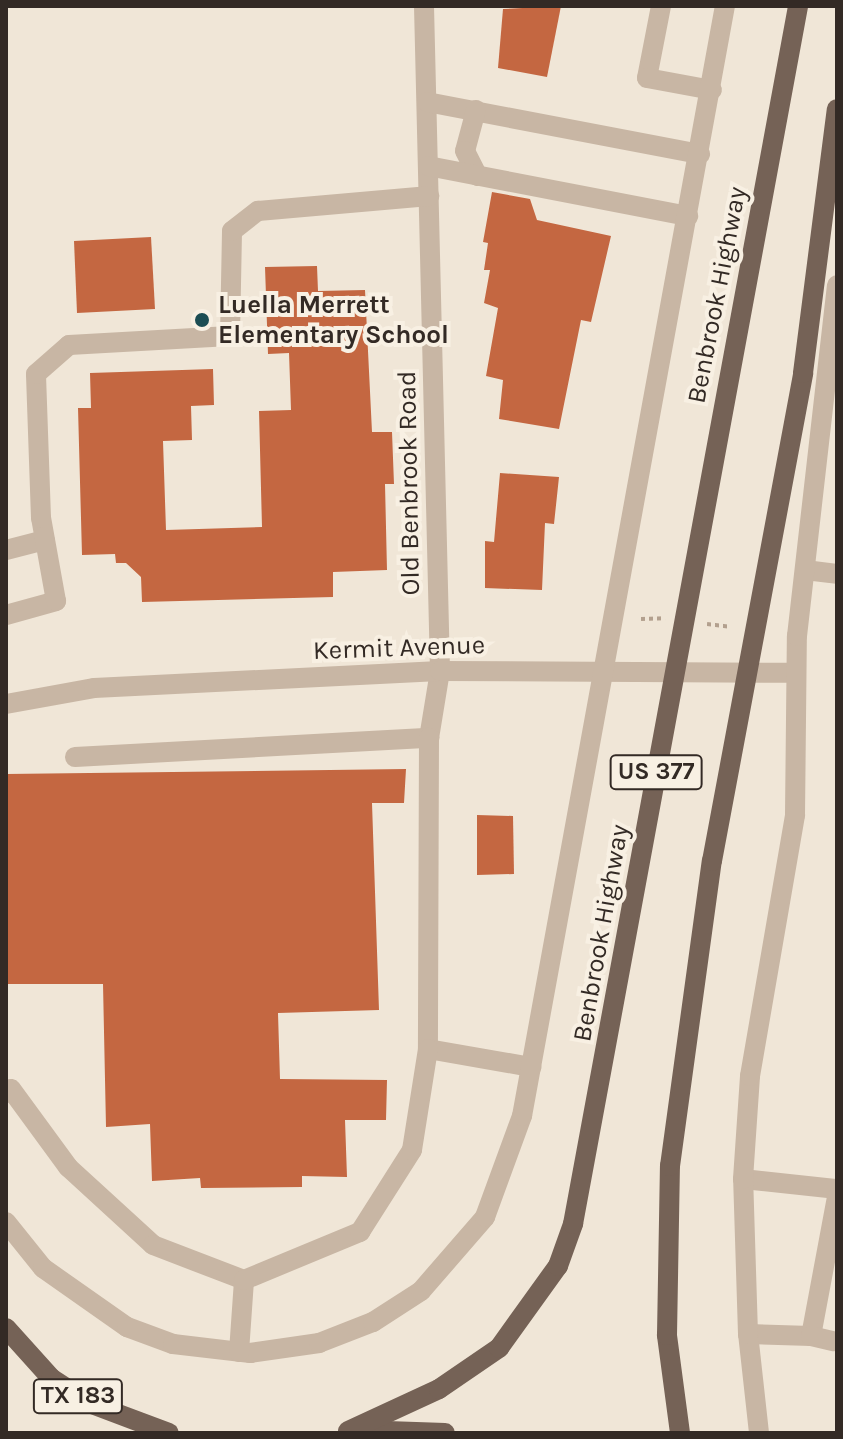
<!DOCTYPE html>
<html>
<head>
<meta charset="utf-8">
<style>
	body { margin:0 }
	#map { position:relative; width:843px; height:1439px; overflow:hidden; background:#f0e6d7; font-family:Karla,sans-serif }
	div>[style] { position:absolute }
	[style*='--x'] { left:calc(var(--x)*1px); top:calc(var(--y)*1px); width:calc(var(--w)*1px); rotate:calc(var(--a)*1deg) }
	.building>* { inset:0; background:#c46741 }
	.path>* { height:4px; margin-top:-2px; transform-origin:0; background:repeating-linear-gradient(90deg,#b3a08e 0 4px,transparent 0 8px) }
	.minor>* { height:20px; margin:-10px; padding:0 10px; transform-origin:10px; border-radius:10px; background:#c8b6a4 }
	.major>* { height:20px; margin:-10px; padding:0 10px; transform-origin:10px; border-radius:10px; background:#756256 }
	.dots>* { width:22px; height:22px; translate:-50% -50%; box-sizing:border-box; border:4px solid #f8f0e3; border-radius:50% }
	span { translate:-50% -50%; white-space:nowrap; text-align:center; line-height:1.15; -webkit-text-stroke:8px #f8f0e3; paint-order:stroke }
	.shield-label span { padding:2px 6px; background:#f8f0e3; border:2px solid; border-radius:6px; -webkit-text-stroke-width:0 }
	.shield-label { font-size:24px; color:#332a25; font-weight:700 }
	.street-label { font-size:26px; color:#332a25 }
	.poi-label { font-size:26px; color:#332a25; font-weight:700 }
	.left { translate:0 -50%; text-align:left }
	.frame { position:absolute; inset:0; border:8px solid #332a25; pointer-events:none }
</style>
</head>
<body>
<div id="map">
	<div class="building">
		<i style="clip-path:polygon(561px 6px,547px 77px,498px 68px,503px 9px)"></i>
		<i style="clip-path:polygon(492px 192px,530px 199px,537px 220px,611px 236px,591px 322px,581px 320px,559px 429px,499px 419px,503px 380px,486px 376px,498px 308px,484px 303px,490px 270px,484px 270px,488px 243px,483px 242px)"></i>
		<i style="clip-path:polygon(151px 237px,155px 309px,77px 313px,74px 241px)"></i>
		<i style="clip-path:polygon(317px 266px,318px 291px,365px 290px,372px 432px,392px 432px,394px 484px,385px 484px,387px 570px,333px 572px,333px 597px,142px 602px,141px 577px,126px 563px,116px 563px,115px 554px,82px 555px,78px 408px,91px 408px,90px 373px,213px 369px,214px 405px,191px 406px,192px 440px,163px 441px,166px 530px,262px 527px,259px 411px,291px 410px,289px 353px,268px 354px,265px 267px)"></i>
		<i style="clip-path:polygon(500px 473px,559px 477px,554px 524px,545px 523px,542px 590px,485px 588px,485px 541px,494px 542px)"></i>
		<i style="clip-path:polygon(406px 769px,404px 803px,372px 803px,379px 1010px,278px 1013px,280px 1079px,387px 1080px,386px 1120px,345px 1120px,347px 1177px,302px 1176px,302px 1187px,201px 1188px,200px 1178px,152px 1181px,150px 1124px,106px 1127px,103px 984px,6px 984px,6px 774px)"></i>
		<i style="clip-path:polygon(477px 815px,513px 816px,514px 874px,477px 875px)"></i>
	</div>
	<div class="path">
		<i style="--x:641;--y:619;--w:24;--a:-2"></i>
		<i style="--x:707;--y:624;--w:23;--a:7"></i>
	</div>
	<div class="minor">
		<i style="--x:424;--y:6;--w:665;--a:88.62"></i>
		<i style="--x:440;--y:671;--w:68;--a:99.3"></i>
		<i style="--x:661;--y:6;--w:73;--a:101"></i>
		<i style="--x:647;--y:78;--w:66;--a:10.5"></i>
		<i style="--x:427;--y:102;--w:278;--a:10.8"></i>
		<i style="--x:476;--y:110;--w:42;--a:105"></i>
		<i style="--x:465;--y:151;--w:28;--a:63"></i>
		<i style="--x:428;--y:166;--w:265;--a:10.9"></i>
		<i style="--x:6;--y:550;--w:40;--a:-14.4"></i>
		<i style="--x:805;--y:570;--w:32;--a:7"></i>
		<i style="--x:6;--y:615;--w:52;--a:-15.6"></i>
		<i style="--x:56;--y:601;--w:84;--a:-100.2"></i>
		<i style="--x:41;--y:518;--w:144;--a:-92"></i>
		<i style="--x:36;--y:374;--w:44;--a:-41.3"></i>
		<i style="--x:69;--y:345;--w:161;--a:-3.2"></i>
		<i style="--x:230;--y:336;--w:105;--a:-88.9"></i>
		<i style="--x:232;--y:231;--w:33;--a:-38"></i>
		<i style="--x:258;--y:211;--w:172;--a:-5"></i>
		<i style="--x:6;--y:704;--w:89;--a:-10.3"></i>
		<i style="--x:94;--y:688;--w:346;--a:-2.8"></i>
		<i style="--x:440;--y:671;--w:355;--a:0.3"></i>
		<i style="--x:75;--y:757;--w:355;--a:-3.1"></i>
		<i style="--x:429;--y:738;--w:311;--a:90.2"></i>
		<i style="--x:428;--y:1049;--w:105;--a:9.9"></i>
		<i style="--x:6;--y:1093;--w:6;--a:-39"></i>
		<i style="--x:11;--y:1089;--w:97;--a:53.8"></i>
		<i style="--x:68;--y:1167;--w:115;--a:42.5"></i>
		<i style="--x:153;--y:1245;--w:97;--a:21"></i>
		<i style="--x:743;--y:1179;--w:95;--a:6.1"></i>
		<i style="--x:6;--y:1222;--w:59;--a:51.2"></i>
		<i style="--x:43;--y:1268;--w:103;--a:35.1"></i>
		<i style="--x:127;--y:1327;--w:49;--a:20.3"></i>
		<i style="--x:173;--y:1344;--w:78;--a:6.7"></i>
		<i style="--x:250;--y:1353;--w:70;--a:-8.2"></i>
		<i style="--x:319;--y:1343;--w:58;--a:-21.3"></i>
		<i style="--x:373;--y:1322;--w:57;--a:-32.9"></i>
		<i style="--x:421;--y:1291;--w:98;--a:-49.1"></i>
		<i style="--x:485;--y:1217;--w:108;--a:-69.9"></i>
		<i style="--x:522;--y:1116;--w:1128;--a:-79.64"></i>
		<i style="--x:748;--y:1334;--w:63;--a:1.8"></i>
		<i style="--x:811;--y:1336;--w:141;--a:-79.4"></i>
		<i style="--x:811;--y:1336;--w:23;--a:13"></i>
		<i style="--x:239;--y:1352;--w:72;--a:-86"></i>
		<i style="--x:244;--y:1280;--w:126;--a:-22.5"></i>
		<i style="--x:360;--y:1232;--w:97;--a:-57.6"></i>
		<i style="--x:412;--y:1150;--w:102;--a:-81"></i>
		<i style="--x:759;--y:1433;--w:100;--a:-96.3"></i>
		<i style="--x:748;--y:1334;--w:155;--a:-91.8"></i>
		<i style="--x:743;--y:1179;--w:103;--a:-86.1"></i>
		<i style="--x:750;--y:1076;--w:265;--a:-80.2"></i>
		<i style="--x:795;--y:815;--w:179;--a:-89.4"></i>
		<i style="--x:797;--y:636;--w:353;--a:-83.5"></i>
	</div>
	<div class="major">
		<i style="--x:6;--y:1328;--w:67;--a:48"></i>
		<i style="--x:51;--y:1378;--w:45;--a:33.3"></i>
		<i style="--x:89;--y:1403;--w:85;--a:20.6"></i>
		<i style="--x:358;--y:1430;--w:87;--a:2"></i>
		<i style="--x:348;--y:1431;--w:100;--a:-24.8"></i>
		<i style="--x:439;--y:1389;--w:73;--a:-34.3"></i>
		<i style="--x:499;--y:1348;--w:101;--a:-54.3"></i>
		<i style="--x:558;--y:1266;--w:45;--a:-70.3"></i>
		<i style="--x:573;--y:1224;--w:1239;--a:-79.53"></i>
		<i style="--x:680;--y:1433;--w:99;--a:-97.6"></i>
		<i style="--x:667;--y:1335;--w:169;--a:-89"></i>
		<i style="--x:670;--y:1166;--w:308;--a:-82.2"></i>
		<i style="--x:712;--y:861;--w:496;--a:-79.4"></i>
		<i style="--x:803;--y:373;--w:266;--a:-82.7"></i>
	</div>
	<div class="dots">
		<i style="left:202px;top:320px;background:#1c4d53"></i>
	</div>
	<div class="shield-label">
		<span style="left:656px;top:772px">US 377</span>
		<span style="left:78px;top:1396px">TX 183</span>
	</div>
	<div class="street-label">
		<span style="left:717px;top:295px;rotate:-79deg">Benbrook Highway</span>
		<span style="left:409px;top:483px;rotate:-91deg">Old Benbrook Road</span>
		<span style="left:399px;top:648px;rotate:-2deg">Kermit Avenue</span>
		<span style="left:601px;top:933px;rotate:-80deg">Benbrook Highway</span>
	</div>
	<div class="poi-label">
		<span class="left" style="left:218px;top:320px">Luella Merrett<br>Elementary School</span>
	</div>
	<div class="frame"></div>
</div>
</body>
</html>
